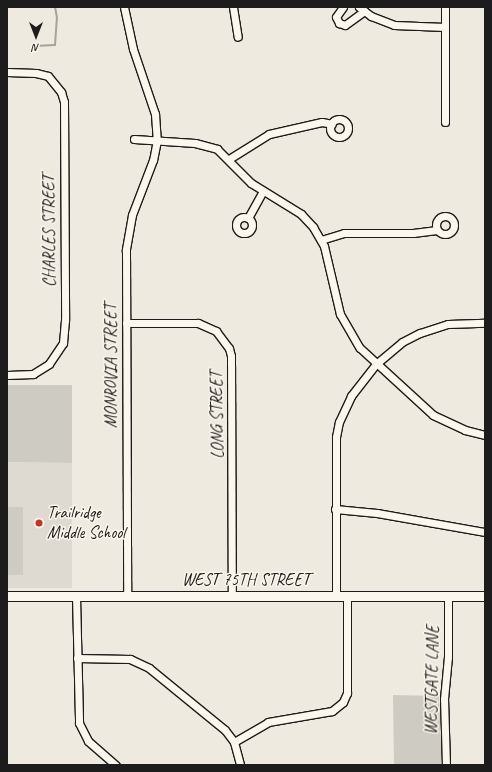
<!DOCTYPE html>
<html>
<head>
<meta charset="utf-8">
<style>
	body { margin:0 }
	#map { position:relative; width:492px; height:772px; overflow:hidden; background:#eeeadf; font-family:Caveat,sans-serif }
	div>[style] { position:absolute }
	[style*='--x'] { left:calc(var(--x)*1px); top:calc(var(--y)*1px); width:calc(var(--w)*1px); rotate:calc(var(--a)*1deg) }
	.built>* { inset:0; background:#dedad1 }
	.green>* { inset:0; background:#ceccc2 }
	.stream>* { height:2px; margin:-1px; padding:0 1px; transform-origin:1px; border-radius:1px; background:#a6a39d }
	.roads { filter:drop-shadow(1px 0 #1c1c1c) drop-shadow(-1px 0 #1c1c1c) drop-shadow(0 1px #1c1c1c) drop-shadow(0 -1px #1c1c1c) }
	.minor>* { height:7px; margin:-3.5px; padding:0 3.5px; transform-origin:3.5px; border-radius:3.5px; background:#fbf7ec }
	.minor>.ring { margin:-3.5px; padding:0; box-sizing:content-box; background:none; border:7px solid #fbf7ec; border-radius:50% }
	.major>* { height:9px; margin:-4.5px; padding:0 4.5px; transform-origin:4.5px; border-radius:4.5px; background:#fbf7ec }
	.dots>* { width:11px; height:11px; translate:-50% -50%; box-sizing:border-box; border:2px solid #fbf7ec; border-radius:50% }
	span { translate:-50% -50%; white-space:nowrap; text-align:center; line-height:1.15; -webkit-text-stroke:3px #fbf7ec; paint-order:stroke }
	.street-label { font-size:17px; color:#1c1c1c }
	.poi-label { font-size:17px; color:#1c1c1c }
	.left { translate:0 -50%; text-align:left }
	.frame { position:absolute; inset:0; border:8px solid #1c1c1c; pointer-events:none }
	.north { position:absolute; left:16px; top:16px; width:40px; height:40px; -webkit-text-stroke:3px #fbf7ec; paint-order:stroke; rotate:180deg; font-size:11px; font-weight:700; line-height:16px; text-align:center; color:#1c1c1c }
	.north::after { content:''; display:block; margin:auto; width:14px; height:18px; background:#1c1c1c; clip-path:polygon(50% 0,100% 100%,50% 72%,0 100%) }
</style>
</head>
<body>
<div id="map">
	<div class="built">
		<i style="clip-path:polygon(7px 462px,72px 463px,72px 588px,7px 588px)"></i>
	</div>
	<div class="green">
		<i style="clip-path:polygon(7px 385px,72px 385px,72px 463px,7px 462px)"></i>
		<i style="clip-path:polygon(7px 507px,23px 507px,23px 575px,7px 575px)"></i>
		<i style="clip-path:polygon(393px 695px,439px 696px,442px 765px,394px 765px)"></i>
	</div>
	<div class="stream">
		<i style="--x:34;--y:46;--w:21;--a:-3"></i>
		<i style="--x:55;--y:45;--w:27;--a:-86"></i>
		<i style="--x:57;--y:18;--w:11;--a:-100"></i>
	</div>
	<div class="roads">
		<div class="minor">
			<i style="--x:124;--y:7;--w:43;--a:77.9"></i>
			<i style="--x:133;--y:49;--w:69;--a:71.3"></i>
			<i style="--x:155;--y:114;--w:26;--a:86"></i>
			<i style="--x:157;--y:140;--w:20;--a:101"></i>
			<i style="--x:153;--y:160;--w:59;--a:110.9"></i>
			<i style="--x:132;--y:215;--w:36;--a:100"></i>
			<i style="--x:126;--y:250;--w:346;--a:89.8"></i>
			<i style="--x:233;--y:7;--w:30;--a:81"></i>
			<i style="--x:343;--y:7;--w:12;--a:125"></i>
			<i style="--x:336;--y:17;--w:7;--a:63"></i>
			<i style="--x:339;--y:23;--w:6;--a:18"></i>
			<i style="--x:345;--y:25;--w:24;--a:-36"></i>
			<i style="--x:359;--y:7;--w:15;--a:37"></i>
			<i style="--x:371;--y:16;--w:25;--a:21"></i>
			<i style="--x:394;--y:25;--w:51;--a:2.2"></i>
			<i style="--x:445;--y:7;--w:115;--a:90"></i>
			<i style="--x:7;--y:72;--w:29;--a:2"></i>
			<i style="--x:36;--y:73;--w:12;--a:14"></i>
			<i style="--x:48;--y:76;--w:21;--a:51"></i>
			<i style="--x:61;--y:92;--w:10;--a:73"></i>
			<i style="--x:64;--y:102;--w:218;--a:89.7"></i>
			<i style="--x:65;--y:320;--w:23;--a:95"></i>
			<i style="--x:63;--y:343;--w:25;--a:124"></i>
			<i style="--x:49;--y:364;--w:19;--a:148"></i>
			<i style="--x:33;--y:374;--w:26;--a:178"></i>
			<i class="ring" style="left:330px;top:119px;width:11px;height:11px"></i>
			<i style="--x:134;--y:139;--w:61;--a:3.8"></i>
			<i style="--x:195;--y:143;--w:23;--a:15"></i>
			<i style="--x:217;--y:149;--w:48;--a:45"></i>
			<i style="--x:251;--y:183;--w:59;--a:31.8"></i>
			<i style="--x:301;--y:214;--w:18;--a:47"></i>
			<i style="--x:313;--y:227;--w:22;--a:60"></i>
			<i style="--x:324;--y:246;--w:70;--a:76.8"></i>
			<i style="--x:340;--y:314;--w:39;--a:60"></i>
			<i style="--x:360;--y:348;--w:99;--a:42.5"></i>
			<i style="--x:433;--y:415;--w:35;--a:25"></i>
			<i style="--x:465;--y:430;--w:21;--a:14"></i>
			<i style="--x:229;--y:159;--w:47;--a:-32"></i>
			<i style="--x:269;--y:134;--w:54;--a:-12.8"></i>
			<i style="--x:322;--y:122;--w:10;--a:11"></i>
			<i class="ring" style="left:436px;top:216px;width:11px;height:11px"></i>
			<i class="ring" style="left:236px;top:217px;width:9px;height:9px"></i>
			<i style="--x:248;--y:218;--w:31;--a:-61"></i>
			<i style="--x:321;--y:240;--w:24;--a:-17"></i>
			<i style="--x:344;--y:233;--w:69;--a:0"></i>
			<i style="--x:413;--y:233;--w:24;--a:-7"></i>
			<i style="--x:126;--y:323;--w:72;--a:0"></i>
			<i style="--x:198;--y:323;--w:20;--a:24"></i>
			<i style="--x:216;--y:331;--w:21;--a:53"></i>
			<i style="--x:229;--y:348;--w:8;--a:76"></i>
			<i style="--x:231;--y:356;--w:240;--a:89.8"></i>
			<i style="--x:335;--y:509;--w:42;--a:5.4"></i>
			<i style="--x:377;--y:513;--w:110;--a:10"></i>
			<i style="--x:76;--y:596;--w:127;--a:88.6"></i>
			<i style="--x:79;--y:723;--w:20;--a:63"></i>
			<i style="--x:88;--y:741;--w:37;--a:41"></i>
			<i style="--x:336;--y:597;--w:160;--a:-90"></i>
			<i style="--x:336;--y:437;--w:15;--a:-79"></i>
			<i style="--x:339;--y:422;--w:29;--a:-65"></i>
			<i style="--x:351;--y:396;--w:41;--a:-52"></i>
			<i style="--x:376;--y:364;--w:34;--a:-40"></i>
			<i style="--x:402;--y:342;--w:20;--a:-27"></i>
			<i style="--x:420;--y:333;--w:29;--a:-18"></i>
			<i style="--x:448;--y:324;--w:37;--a:-2"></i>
			<i style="--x:77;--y:658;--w:53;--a:1.1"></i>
			<i style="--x:130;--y:659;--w:21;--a:25"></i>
			<i style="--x:149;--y:668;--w:98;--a:39.2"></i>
			<i style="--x:225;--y:730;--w:15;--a:53"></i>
			<i style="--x:234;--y:742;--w:24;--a:75"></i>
			<i style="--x:234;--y:742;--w:39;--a:-30"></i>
			<i style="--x:268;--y:722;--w:65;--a:-9.8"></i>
			<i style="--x:332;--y:711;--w:14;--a:-39"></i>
			<i style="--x:343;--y:702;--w:10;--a:-66"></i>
			<i style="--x:347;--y:693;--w:96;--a:-90"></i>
			<i style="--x:446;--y:765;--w:66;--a:-91.7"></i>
			<i style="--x:444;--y:699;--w:42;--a:-84.6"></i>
			<i style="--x:448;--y:657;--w:61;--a:-90"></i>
		</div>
		<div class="major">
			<i style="--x:7;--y:596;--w:478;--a:0"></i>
		</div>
	</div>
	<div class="dots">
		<i style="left:39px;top:523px;background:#c8321e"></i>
	</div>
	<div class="street-label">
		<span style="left:49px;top:231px;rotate:-90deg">CHARLES STREET</span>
		<span style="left:111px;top:366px;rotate:-90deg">MONROVIA STREET</span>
		<span style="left:217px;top:415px;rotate:-91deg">LONG STREET</span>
		<span style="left:246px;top:580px">WEST 75TH STREET</span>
		<span style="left:432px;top:680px;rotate:-89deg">WESTGATE LANE</span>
	</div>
	<div class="poi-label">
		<span class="left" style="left:47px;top:523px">Trailridge<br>Middle School</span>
	</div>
	<div class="frame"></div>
	<div class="north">N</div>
</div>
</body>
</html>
